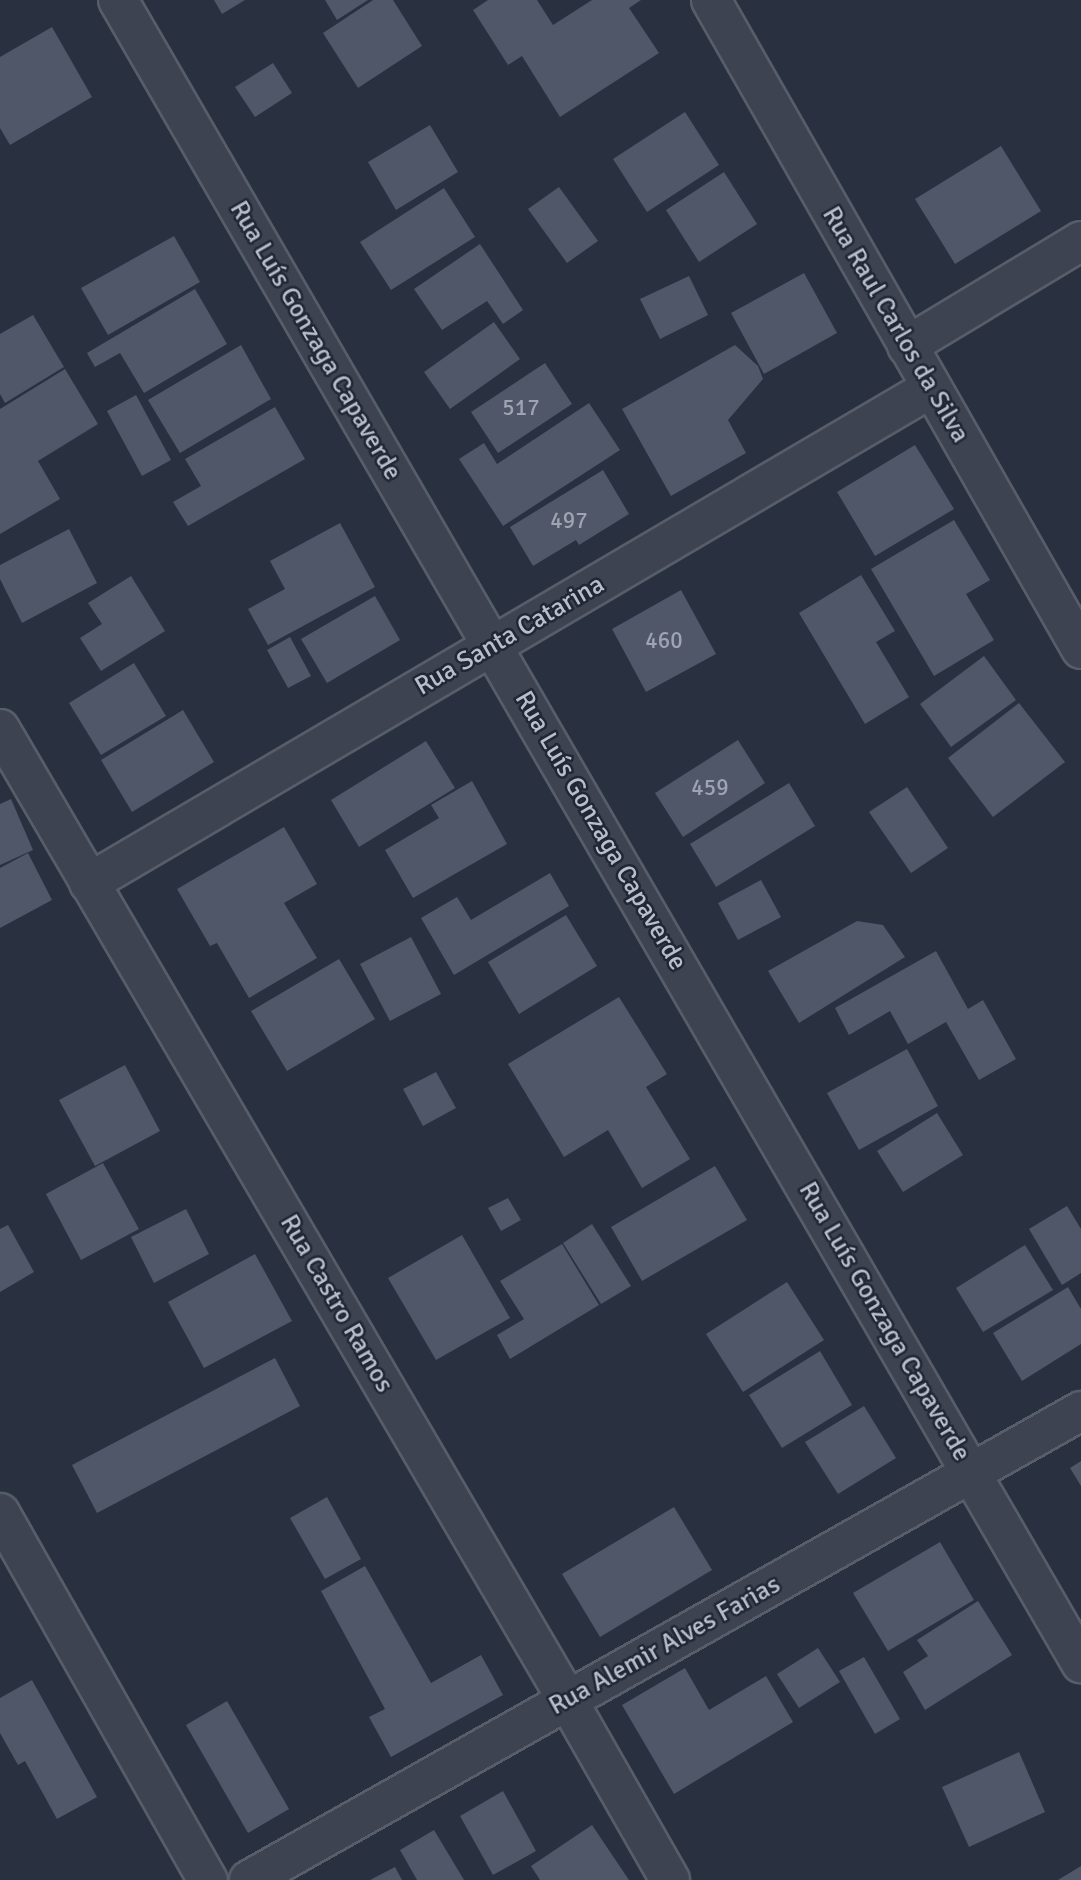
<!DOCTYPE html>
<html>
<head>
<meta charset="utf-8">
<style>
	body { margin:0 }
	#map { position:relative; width:1081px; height:1880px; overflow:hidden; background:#293040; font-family:Signika,sans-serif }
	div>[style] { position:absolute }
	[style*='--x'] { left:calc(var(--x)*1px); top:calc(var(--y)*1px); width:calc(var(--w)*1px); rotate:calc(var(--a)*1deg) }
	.building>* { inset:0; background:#4f5768 }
	.roads { filter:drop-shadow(2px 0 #575e6a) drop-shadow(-2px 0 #575e6a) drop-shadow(0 2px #575e6a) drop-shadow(0 -2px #575e6a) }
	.minor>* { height:38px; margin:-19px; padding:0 19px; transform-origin:19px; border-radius:19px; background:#3d4350 }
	span { translate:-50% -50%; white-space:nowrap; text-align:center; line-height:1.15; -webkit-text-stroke:5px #212835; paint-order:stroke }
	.number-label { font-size:23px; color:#9ea4b2 }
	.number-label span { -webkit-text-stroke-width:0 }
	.street-label { font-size:26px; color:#b9beca }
</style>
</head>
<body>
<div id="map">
	<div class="building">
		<i style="clip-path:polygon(214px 0,245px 0,222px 14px)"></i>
		<i style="clip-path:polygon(325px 0,368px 0,337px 20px)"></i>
		<i style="clip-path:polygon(373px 0,393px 0,422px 46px,358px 88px,323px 33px)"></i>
		<i style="clip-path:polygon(488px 0,537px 0,553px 25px,592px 0,641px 0,629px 8px,659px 53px,560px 117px,522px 56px,508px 65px,473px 10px)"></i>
		<i style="clip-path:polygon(52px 27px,92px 97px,10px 145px,0 128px,0 57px)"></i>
		<i style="clip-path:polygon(273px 63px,292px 93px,255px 117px,235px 87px)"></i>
		<i style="clip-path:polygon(685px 112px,719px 165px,647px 212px,613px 159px)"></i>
		<i style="clip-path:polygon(430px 125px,458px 172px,396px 210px,368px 162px)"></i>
		<i style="clip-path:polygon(1001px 146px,1041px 211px,955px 264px,915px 199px)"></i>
		<i style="clip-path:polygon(724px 172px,757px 224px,699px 262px,666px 210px)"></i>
		<i style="clip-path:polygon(559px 187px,598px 241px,567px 263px,528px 209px)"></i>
		<i style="clip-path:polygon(444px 188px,475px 237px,391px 290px,360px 242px)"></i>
		<i style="clip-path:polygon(174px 236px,200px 282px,108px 335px,81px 288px)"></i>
		<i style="clip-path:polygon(480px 244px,523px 310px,503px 324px,487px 301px,442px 330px,414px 289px)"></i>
		<i style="clip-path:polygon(804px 273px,837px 333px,764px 374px,731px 313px)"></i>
		<i style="clip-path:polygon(689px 276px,708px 315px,660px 339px,640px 299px)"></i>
		<i style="clip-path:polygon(195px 289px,227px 344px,144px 393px,120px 353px,95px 367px,87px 353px)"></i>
		<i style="clip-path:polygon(33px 315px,64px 367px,5px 403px,0 394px,0 334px)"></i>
		<i style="clip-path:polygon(494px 322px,520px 359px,450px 409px,424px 372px)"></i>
		<i style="clip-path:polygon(241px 345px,271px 399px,180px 453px,148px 400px)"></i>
		<i style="clip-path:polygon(735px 345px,758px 366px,763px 379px,728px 420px,746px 453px,671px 496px,622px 409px)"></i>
		<i style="clip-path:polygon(545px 363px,572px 404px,498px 453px,471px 412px)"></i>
		<i style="clip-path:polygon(65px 369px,98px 424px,38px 461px,60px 499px,0 534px,0 409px)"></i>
		<i style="clip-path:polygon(136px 395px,171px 460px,142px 476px,107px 411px)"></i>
		<i style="clip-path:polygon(589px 403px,620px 450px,503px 526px,459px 459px,484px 443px,497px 464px)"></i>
		<i style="clip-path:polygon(275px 407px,305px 459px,188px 526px,173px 502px,201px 486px,185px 459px)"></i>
		<i style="clip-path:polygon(915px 445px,954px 509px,875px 556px,837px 492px)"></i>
		<i style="clip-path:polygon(603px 470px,629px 514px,579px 545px,576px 540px,533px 566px,510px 527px)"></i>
		<i style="clip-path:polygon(954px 520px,990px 580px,966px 594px,994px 640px,934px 676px,871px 569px)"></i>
		<i style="clip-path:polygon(340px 523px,375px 587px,268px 645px,248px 609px,285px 589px,270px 561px)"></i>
		<i style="clip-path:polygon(69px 529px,97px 583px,22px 623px,0 579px,0 565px)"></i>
		<i style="clip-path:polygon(861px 575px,895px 631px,876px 642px,909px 697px,865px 724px,799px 613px)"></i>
		<i style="clip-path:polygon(131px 576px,165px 631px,101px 671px,80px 638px,102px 624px,88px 603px)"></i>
		<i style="clip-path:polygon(681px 590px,716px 654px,646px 692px,612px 629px)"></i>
		<i style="clip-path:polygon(375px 596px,400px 640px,327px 683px,301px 639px)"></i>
		<i style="clip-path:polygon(290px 637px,311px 676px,288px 688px,267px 650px)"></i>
		<i style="clip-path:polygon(984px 656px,1016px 700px,951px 747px,920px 704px)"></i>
		<i style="clip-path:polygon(134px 663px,166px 716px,101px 755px,69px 703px)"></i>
		<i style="clip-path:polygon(1019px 703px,1065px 762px,993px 817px,948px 758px)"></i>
		<i style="clip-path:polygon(183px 710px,214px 762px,132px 812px,101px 760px)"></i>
		<i style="clip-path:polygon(738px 740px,765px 783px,683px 837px,655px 793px)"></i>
		<i style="clip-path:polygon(426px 741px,455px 788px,359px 847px,331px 800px)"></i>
		<i style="clip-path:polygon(472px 781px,507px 844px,413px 898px,385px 850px,439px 818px,431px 805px)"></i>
		<i style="clip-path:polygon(789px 783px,815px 826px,716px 887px,690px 844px)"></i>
		<i style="clip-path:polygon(907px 787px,948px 848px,911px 873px,869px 812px)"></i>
		<i style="clip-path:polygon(11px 799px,33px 850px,0 865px,0 804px)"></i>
		<i style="clip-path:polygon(284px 827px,317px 884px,284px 903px,317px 958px,249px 998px,217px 943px,210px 946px,177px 889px)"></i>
		<i style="clip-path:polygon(28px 853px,52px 900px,0 928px,0 868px)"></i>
		<i style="clip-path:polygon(550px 873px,569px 906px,454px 975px,421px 918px,457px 897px,471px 920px)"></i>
		<i style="clip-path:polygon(761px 880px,781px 917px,738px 940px,718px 903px)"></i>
		<i style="clip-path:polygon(566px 915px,597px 966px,519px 1014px,488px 962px)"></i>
		<i style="clip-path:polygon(857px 921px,883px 925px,905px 957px,799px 1023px,768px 971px)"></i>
		<i style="clip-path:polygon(411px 937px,441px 994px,390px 1021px,360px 964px)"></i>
		<i style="clip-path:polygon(936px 951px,968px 1009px,983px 1000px,1016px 1059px,979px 1080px,946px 1022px,908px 1044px,890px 1011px,849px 1035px,835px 1008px)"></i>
		<i style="clip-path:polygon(339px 959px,375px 1019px,287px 1071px,251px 1011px)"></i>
		<i style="clip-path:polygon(619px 997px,667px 1074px,646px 1087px,690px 1159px,642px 1188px,608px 1130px,564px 1157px,508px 1064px)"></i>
		<i style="clip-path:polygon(907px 1049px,938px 1106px,859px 1150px,827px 1093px)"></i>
		<i style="clip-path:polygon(125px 1065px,160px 1131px,95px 1166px,59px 1100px)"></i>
		<i style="clip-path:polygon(436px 1072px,456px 1108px,423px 1126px,403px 1089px)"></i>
		<i style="clip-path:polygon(937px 1113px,963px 1155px,903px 1192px,877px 1151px)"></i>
		<i style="clip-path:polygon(103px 1163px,139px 1229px,81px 1260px,46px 1194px)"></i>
		<i style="clip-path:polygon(715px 1166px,747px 1220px,642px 1281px,611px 1227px)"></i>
		<i style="clip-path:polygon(508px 1198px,521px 1220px,501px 1231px,488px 1208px)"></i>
		<i style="clip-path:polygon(1067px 1206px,1081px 1229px,1081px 1273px,1062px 1285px,1029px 1229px)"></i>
		<i style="clip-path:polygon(186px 1209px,209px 1254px,154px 1283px,131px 1237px)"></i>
		<i style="clip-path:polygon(592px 1224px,631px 1286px,601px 1304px,563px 1243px)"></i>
		<i style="clip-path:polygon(8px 1225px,34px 1272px,0 1292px,0 1229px)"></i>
		<i style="clip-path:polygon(462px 1235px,510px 1318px,436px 1360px,388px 1278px)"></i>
		<i style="clip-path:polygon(562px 1244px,599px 1305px,510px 1359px,497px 1335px,524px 1319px,500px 1281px)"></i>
		<i style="clip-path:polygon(1025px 1245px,1053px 1290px,983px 1332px,956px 1288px)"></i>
		<i style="clip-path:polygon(255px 1254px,292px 1321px,204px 1368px,168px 1302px)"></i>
		<i style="clip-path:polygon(787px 1282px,824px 1340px,743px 1392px,706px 1334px)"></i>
		<i style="clip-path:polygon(1068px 1287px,1081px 1309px,1081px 1344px,1022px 1381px,993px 1333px)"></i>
		<i style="clip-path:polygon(820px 1351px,852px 1405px,782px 1448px,749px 1395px)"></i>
		<i style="clip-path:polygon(275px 1358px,300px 1406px,97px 1513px,72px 1465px)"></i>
		<i style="clip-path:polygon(864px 1406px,896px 1458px,838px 1494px,805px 1442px)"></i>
		<i style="clip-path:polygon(1081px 1461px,1081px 1486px,1070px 1468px)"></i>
		<i style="clip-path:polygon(327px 1497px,361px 1559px,325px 1579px,290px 1518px)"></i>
		<i style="clip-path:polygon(674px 1507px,712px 1570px,600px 1637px,562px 1574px)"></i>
		<i style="clip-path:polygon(940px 1542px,974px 1600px,888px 1651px,853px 1593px)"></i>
		<i style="clip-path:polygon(365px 1566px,431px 1683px,481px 1655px,503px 1695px,391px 1757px,369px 1717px,385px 1709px,321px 1591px)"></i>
		<i style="clip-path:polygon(978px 1601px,1012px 1655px,925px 1710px,903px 1672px,928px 1656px,917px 1640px)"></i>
		<i style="clip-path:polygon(818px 1648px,840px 1682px,799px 1708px,777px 1674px)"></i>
		<i style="clip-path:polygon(864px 1657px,900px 1719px,875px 1734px,839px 1671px)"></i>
		<i style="clip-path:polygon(685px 1668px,709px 1710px,766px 1676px,793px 1722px,674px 1794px,622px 1705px)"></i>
		<i style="clip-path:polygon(32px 1680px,97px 1797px,57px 1819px,25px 1761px,18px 1765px,0 1733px,0 1698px)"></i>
		<i style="clip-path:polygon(227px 1701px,289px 1809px,248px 1833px,186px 1725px)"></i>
		<i style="clip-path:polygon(1019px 1752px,1045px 1812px,969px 1847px,942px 1787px)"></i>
		<i style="clip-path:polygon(503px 1791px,536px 1851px,493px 1875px,460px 1816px)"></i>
		<i style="clip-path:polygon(592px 1825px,629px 1880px,540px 1880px,531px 1866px)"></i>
		<i style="clip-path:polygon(434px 1830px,464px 1880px,417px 1880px,400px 1850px)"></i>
		<i style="clip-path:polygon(1081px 1866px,1081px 1880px,1058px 1880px)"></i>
		<i style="clip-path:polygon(395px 1867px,402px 1880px,370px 1880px)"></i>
	</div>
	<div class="roads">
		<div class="minor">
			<i style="--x:118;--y:0;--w:1922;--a:59.93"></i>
			<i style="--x:711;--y:0;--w:747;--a:60.31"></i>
			<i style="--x:907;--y:346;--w:203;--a:-31.1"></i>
			<i style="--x:0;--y:729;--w:1126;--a:59.7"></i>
			<i style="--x:568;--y:1701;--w:206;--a:60.3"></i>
			<i style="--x:89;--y:883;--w:977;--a:-30.45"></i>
			<i style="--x:0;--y:1513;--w:422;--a:60.5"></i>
			<i style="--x:249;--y:1880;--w:955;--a:-29.41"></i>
		</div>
	</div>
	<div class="number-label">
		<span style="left:521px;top:408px">517</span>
		<span style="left:569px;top:521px">497</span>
		<span style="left:664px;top:641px">460</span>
		<span style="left:710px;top:788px">459</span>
	</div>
	<div class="street-label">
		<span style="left:895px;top:325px;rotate:60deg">Rua Raul Carlos da Silva</span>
		<span style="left:315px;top:341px;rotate:60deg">Rua Luís Gonzaga Capaverde</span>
		<span style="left:510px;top:636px;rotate:-30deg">Rua Santa Catarina</span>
		<span style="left:600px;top:831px;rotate:60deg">Rua Luís Gonzaga Capaverde</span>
		<span style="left:336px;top:1304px;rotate:60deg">Rua Castro Ramos</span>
		<span style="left:884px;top:1322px;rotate:60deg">Rua Luís Gonzaga Capaverde</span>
		<span style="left:665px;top:1646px;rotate:-29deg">Rua Alemir Alves Farias</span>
	</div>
</div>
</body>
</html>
